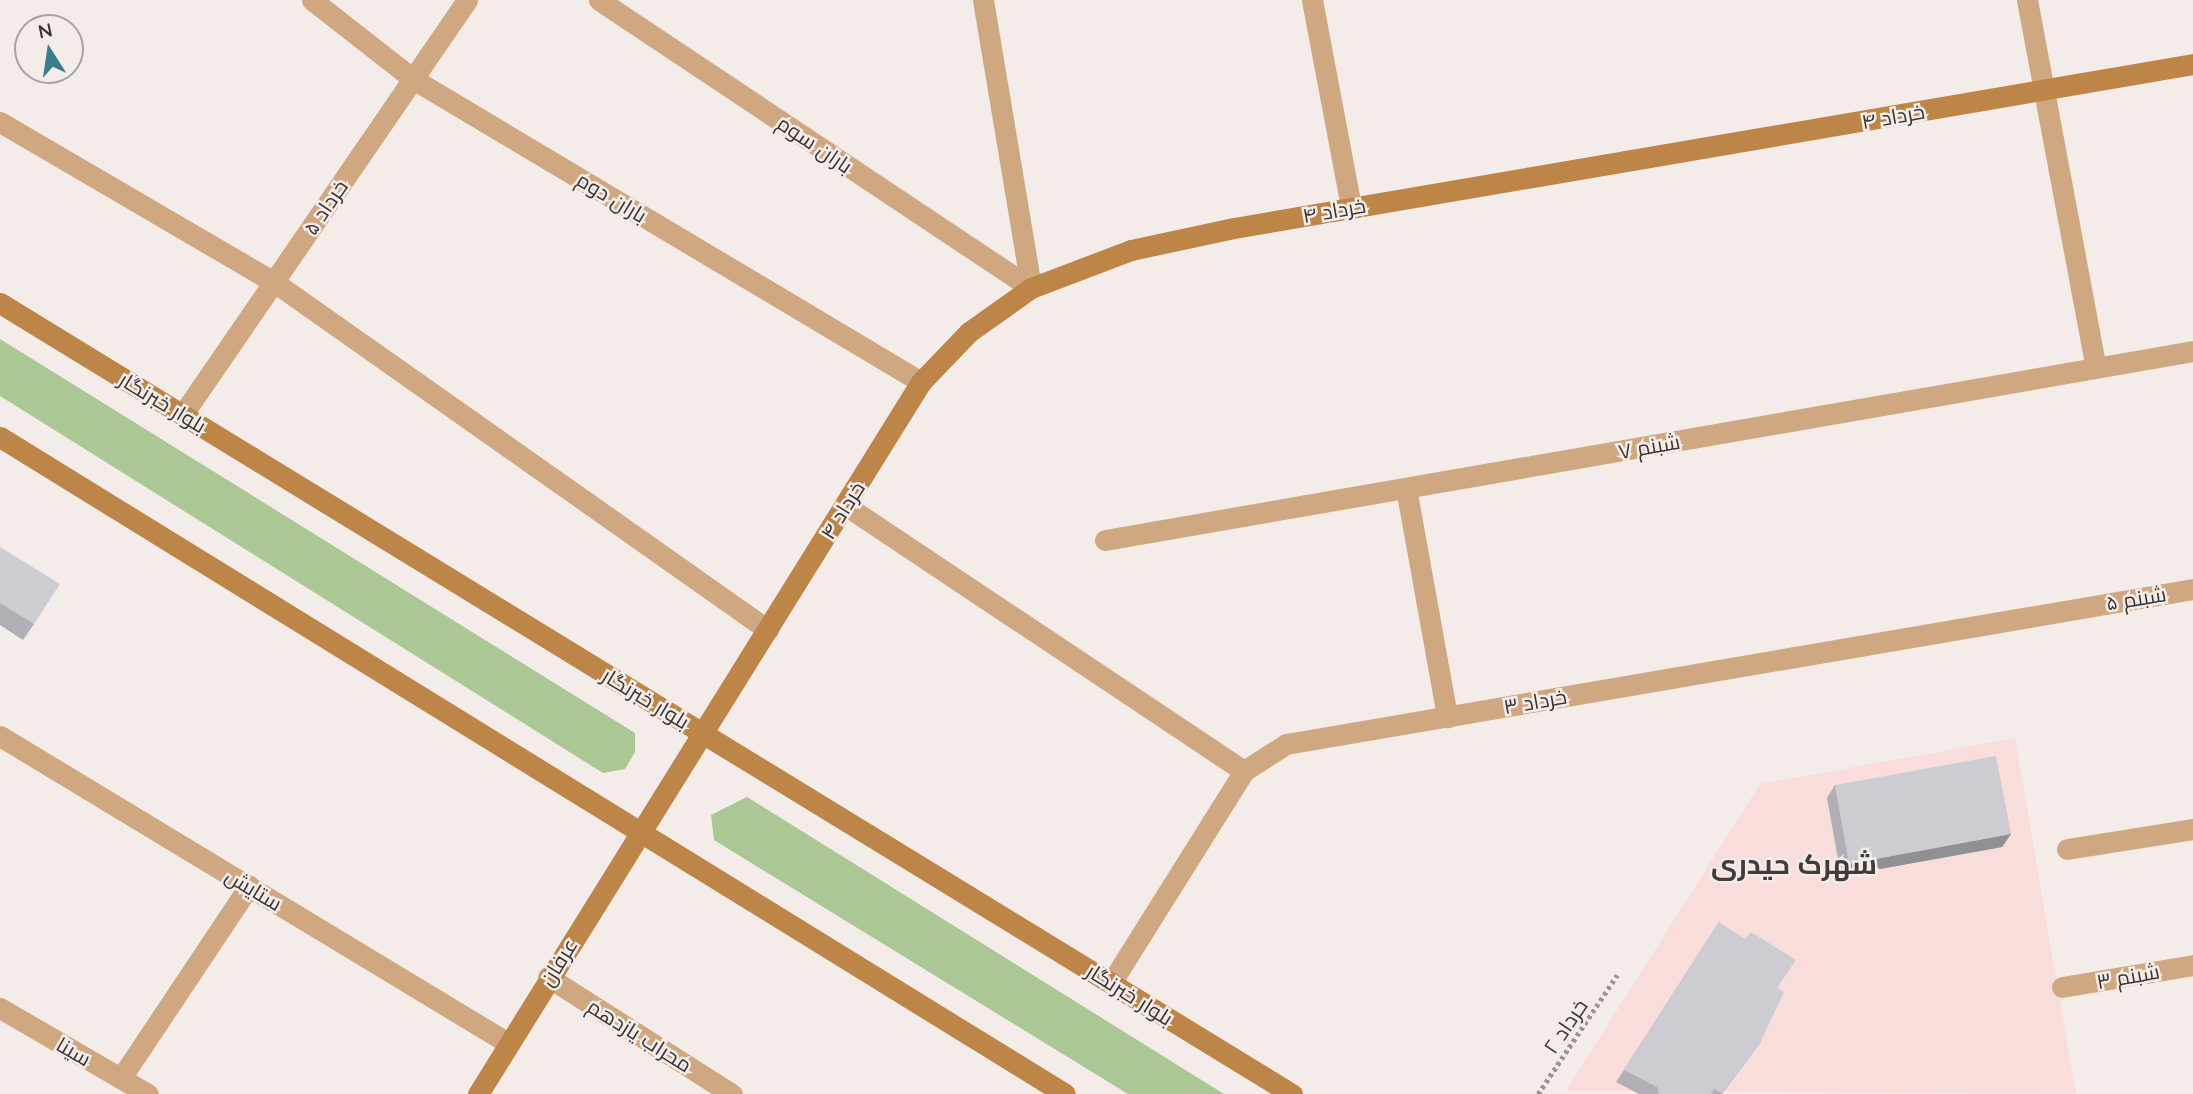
<!DOCTYPE html>
<html>
<head>
<meta charset="utf-8">
<style>
	body { margin:0 }
	#map { position:relative; width:2193px; height:1094px; overflow:hidden; background:#f4ece8; font-family:Quicksand,Cairo,sans-serif }
	div>[style] { position:absolute }
	[style*='--x'] { left:calc(var(--x)*1px); top:calc(var(--y)*1px); width:calc(var(--w)*1px); rotate:calc(var(--a)*1deg) }
	.education>* { inset:0; background:#f8dddb }
	.green>* { inset:0; background:#abc795 }
	.path>* { height:4.5px; margin-top:-2.25px; transform-origin:0; background:repeating-linear-gradient(90deg,#9a9491 0 3.5px,transparent 0 7px) }
	.street>* { height:21px; margin:-10.5px; padding:0 10.5px; transform-origin:10.5px; border-radius:10.5px; background:#cfa882 }
	.secondary>* { height:21px; margin:-10.5px; padding:0 10.5px; transform-origin:10.5px; border-radius:10.5px; background:#bd8548 }
	.wall>* { inset:0; background:#b1afb5 }
	.shaded-wall>* { inset:0; background:#908f94 }
	.building>* { inset:0; background:#ceccd3 }
	span { translate:-50% -50%; white-space:nowrap; text-align:center; line-height:1.15; -webkit-text-stroke:5px #f4ece8; paint-order:stroke }
	.street-label { font-size:21px; color:#393534 }
	.district-label { font-size:28px; color:#423b38; font-weight:700 }
	.north { position:absolute; left:14px; top:14px; width:70px; height:70px; box-sizing:border-box; background:#f4ece8; border:2px solid #a9a3a0; border-radius:50%; rotate:348deg; font-size:19px; font-weight:700; line-height:28px; text-align:center; color:#393534 }
	.north::after { content:''; display:block; margin:auto; width:24px; height:32px; background:#3a7e8d; clip-path:polygon(50% 0,100% 100%,50% 72%,0 100%) }
</style>
</head>
<body>
<div id="map">
	<div class="education">
		<i style="clip-path:polygon(2015px 738px,2076px 1094px,1566px 1091px,1760px 784px)"></i>
	</div>
	<div class="green">
		<i style="clip-path:polygon(0 339px,635px 733px,635px 752px,625px 769px,603px 773px,0 396px)"></i>
		<i style="clip-path:polygon(747px 797px,1224px 1094px,1128px 1094px,714px 840px,711px 815px)"></i>
	</div>
	<div class="path">
		<i style="--x:1538;--y:1094;--w:143;--a:-56.4"></i>
	</div>
	<div class="street">
		<i style="--x:312;--y:0;--w:128;--a:38"></i>
		<i style="--x:413;--y:79;--w:592;--a:30.81"></i>
		<i style="--x:599;--y:0;--w:519;--a:33.69"></i>
		<i style="--x:983;--y:0;--w:292;--a:80.5"></i>
		<i style="--x:1312;--y:0;--w:211;--a:79.3"></i>
		<i style="--x:2027;--y:0;--w:374;--a:79.4"></i>
		<i style="--x:0;--y:122;--w:317;--a:30.3"></i>
		<i style="--x:274;--y:282;--w:604;--a:35.16"></i>
		<i style="--x:183;--y:414;--w:502;--a:-55.55"></i>
		<i style="--x:1406;--y:488;--w:233;--a:79.8"></i>
		<i style="--x:845;--y:505;--w:480;--a:33.7"></i>
		<i style="--x:1105;--y:540;--w:1104;--a:-9.85"></i>
		<i style="--x:0;--y:736;--w:594;--a:31.15"></i>
		<i style="--x:2067;--y:849;--w:128;--a:-9"></i>
		<i style="--x:548;--y:977;--w:218;--a:32.5"></i>
		<i style="--x:1111;--y:983;--w:250;--a:-57.9"></i>
		<i style="--x:1244;--y:771;--w:50;--a:-32.7"></i>
		<i style="--x:1286;--y:744;--w:920;--a:-9.7"></i>
		<i style="--x:2062;--y:987;--w:133;--a:-9.5"></i>
		<i style="--x:0;--y:1008;--w:171;--a:30.2"></i>
		<i style="--x:121;--y:1078;--w:231;--a:-56.3"></i>
	</div>
	<div class="secondary">
		<i style="--x:0;--y:303;--w:1515;--a:31.48"></i>
		<i style="--x:0;--y:437;--w:1251;--a:31.67"></i>
		<i style="--x:478;--y:1094;--w:839;--a:-58.11"></i>
		<i style="--x:921;--y:382;--w:69;--a:-46.2"></i>
		<i style="--x:969;--y:332;--w:76;--a:-35.4"></i>
		<i style="--x:1031;--y:288;--w:107;--a:-20.8"></i>
		<i style="--x:1131;--y:250;--w:105;--a:-12.1"></i>
		<i style="--x:1234;--y:228;--w:973;--a:-9.7"></i>
	</div>
	<div class="wall">
		<i style="clip-path:polygon(0 547px,34px 624px,23px 640px,0 625px)"></i>
		<i style="clip-path:polygon(1835px 785px,2011px 834px,2002px 847px,1841px 876px,1827px 798px)"></i>
		<i style="clip-path:polygon(1719px 922px,1777px 988px,1760px 1043px,1722px 1094px,1639px 1094px,1616px 1082px)"></i>
	</div>
	<div class="shaded-wall">
		<i style="clip-path:polygon(2011px 834px,2002px 847px,1841px 876px,1849px 864px)"></i>
	</div>
	<div class="building">
		<i style="clip-path:polygon(0 547px,60px 584px,34px 624px,0 603px)"></i>
		<i style="clip-path:polygon(1996px 756px,2011px 834px,1849px 864px,1835px 785px)"></i>
		<i style="clip-path:polygon(1719px 922px,1745px 939px,1751px 932px,1796px 960px,1777px 988px,1784px 992px,1760px 1043px,1722px 1093px,1714px 1089px,1711px 1094px,1659px 1094px,1657px 1087px,1624px 1070px)"></i>
	</div>
	<div class="street-label">
		<span style="left:1893px;top:116px;rotate:-10deg">خرداد ۴</span>
		<span style="left:815px;top:144px;rotate:34deg">باران سوم</span>
		<span style="left:612px;top:197px;rotate:31deg">باران دوم</span>
		<span style="left:325px;top:207px;rotate:-56deg">خرداد ۵</span>
		<span style="left:1334px;top:210px;rotate:-10deg">خرداد ۴</span>
		<span style="left:163px;top:402px;rotate:31deg">بلوار خبرنگار</span>
		<span style="left:1649px;top:446px;rotate:-10deg">شبنم ۷</span>
		<span style="left:842px;top:510px;rotate:-58deg">خرداد ۴</span>
		<span style="left:2136px;top:598px;rotate:-9deg">شبنم ۵</span>
		<span style="left:646px;top:698px;rotate:31deg">بلوار خبرنگار</span>
		<span style="left:1535px;top:701px;rotate:-10deg">خرداد ۳</span>
		<span style="left:254px;top:889px;rotate:31deg">ستایش</span>
		<span style="left:558px;top:962px;rotate:-58deg">عرفان</span>
		<span style="left:2128px;top:976px;rotate:-10deg">شبنم ۳</span>
		<span style="left:1130px;top:994px;rotate:32deg">بلوار خبرنگار</span>
		<span style="left:1565px;top:1026px;rotate:-56deg">خرداد ۲</span>
		<span style="left:640px;top:1035px;rotate:32deg">محراب یازدهم</span>
		<span style="left:74px;top:1051px;rotate:30deg">سینا</span>
	</div>
	<div class="district-label">
		<span style="left:1794px;top:864px">شهرک حیدری</span>
	</div>
	<div class="north">N</div>
</div>
</body>
</html>
